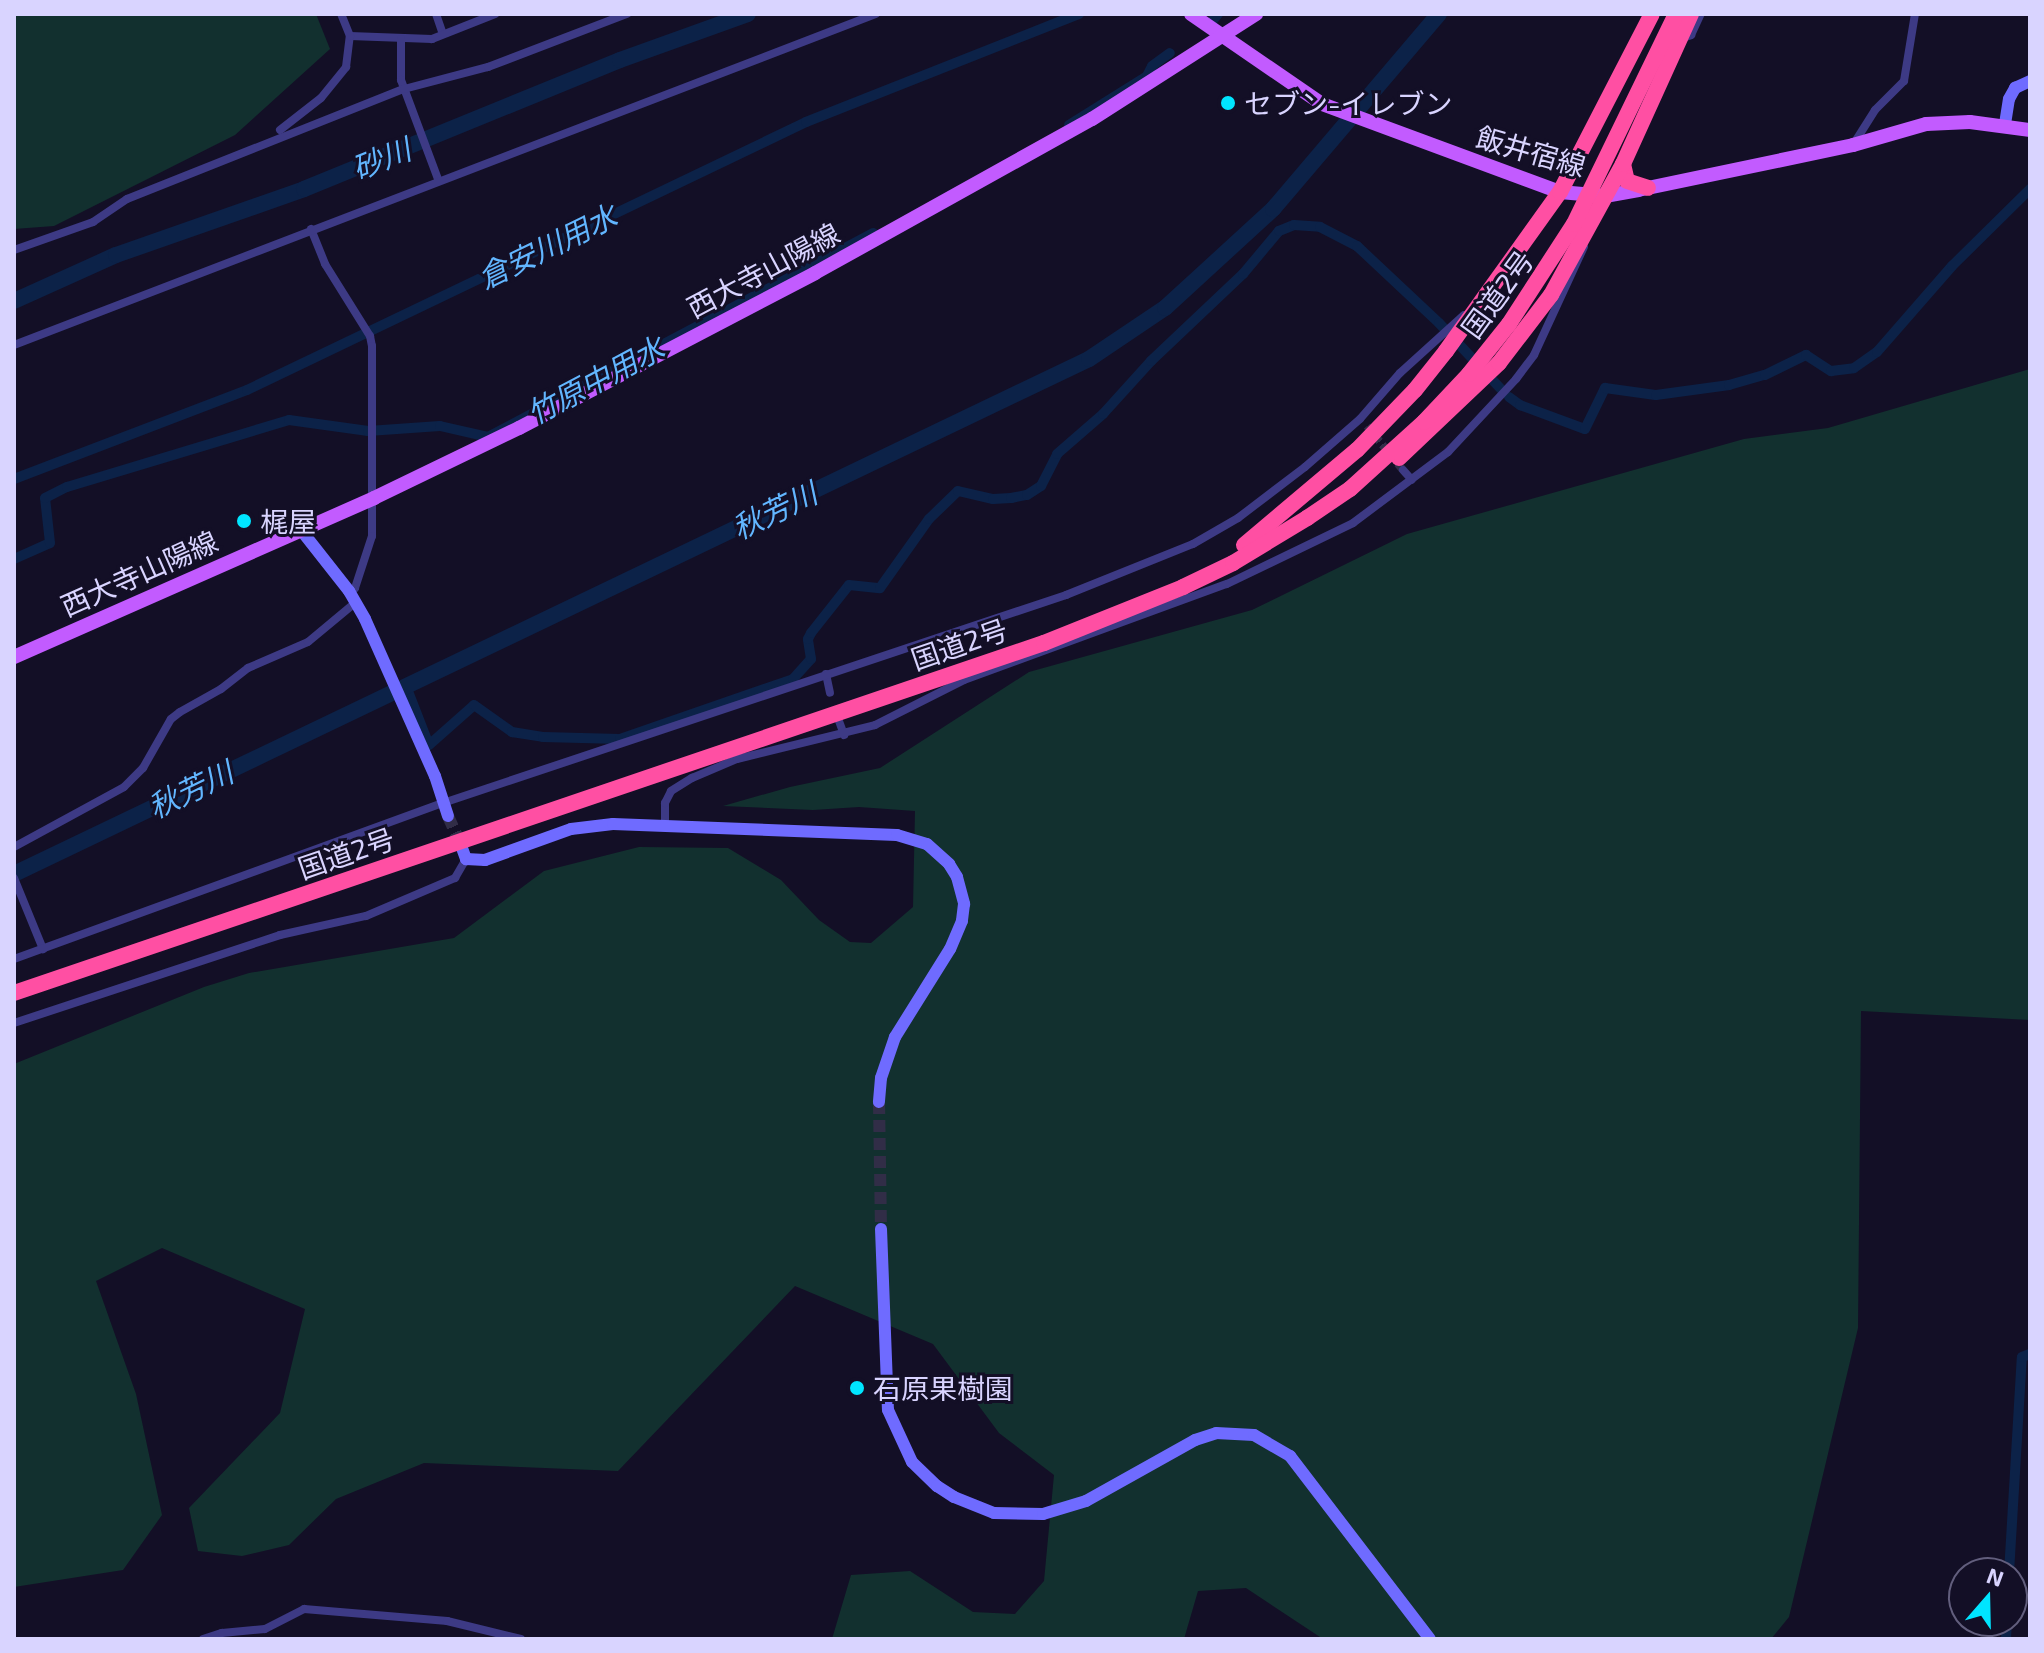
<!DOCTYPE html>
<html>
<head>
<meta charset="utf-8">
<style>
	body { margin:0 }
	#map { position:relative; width:2044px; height:1653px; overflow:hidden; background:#130f26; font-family:"Exo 2","Noto Sans JP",sans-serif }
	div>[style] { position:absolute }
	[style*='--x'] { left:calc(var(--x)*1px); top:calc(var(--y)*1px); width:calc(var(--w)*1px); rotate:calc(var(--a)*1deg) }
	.green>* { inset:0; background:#12302f }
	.canal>* { height:10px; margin:-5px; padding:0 5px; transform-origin:5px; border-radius:5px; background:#0c2248 }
	.river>* { height:16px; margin:-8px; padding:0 8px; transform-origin:8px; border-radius:8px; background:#0c2248 }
	.street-tunnel>* { height:8px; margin-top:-4px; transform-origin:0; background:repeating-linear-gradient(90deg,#312d47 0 8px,transparent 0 12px) }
	.secondary-tunnel>* { height:12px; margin-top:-6px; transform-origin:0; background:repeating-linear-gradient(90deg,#312d47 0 12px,transparent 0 18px) }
	.street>* { height:8px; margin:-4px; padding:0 4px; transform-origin:4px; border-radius:4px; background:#3d3a85 }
	.secondary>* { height:12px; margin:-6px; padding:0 6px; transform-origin:6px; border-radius:6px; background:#6f6bff }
	.primary>* { height:14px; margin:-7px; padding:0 7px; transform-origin:7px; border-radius:7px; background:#c25bff }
	.highway>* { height:16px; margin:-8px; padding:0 8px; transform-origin:8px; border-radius:8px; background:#ff4fa3 }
	.highway-bridge>* { height:16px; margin:-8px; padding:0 8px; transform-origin:8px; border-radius:8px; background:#ff4fa3 }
	.dots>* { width:22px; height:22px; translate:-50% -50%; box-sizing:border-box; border:4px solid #130f26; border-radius:50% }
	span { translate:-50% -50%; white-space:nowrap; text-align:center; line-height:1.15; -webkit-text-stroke:6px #130f26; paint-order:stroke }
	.poi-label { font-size:28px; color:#d9d4ff }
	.left { translate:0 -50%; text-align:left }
	.street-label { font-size:28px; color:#d9d4ff }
	.water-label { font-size:30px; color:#62b6ff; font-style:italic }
	.frame { position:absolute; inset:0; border:16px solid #d9d4ff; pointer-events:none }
	.north { position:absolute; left:1948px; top:1557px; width:80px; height:80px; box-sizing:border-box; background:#130f26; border:2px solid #625e7d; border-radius:50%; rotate:20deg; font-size:22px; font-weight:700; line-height:32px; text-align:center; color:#d9d4ff }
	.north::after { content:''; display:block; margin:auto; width:28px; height:36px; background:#00e5ff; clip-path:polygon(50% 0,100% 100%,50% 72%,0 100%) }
</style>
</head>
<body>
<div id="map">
	<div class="green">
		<i style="clip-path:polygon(14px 14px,316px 14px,330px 49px,235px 135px,54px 226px,14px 229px)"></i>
		<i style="clip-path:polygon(2030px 369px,2030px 1020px,1861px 1011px,1858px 1328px,1789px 1617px,1771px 1639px,1323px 1639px,1246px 1588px,1198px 1591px,1184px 1639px,832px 1639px,851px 1575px,910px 1571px,973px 1612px,1015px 1614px,1044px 1581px,1054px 1475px,999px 1433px,933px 1344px,795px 1286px,618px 1471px,424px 1463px,336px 1499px,289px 1545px,242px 1556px,198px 1551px,189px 1508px,280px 1413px,305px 1309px,162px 1248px,96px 1281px,136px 1394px,162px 1515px,123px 1570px,14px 1587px,14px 1064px,204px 987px,249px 973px,454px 938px,544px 871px,639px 847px,728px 848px,781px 880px,819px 920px,850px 942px,871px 943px,913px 907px,915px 811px,859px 807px,813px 810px,723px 806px,790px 787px,880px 768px,1029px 672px,1252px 610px,1407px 534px,1744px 439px,1828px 428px)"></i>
	</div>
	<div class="canal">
		<i style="--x:1213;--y:20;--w:8;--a:-50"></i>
		<i style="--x:1069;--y:125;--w:92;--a:-32.1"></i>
		<i style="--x:1147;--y:76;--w:11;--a:-63"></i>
		<i style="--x:1152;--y:66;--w:22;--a:-36"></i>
		<i style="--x:1509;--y:397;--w:14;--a:36"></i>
		<i style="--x:1520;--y:405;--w:69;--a:20.3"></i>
		<i style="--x:1585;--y:429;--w:46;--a:-64"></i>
		<i style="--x:1605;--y:388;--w:51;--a:7.8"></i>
		<i style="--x:1656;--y:395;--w:74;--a:-7.8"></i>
		<i style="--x:1729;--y:385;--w:37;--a:-16"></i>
		<i style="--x:1765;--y:375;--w:46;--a:-26"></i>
		<i style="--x:1806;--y:355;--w:30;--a:33"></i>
		<i style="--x:1831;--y:371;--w:23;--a:-7"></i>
		<i style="--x:1854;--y:368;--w:28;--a:-35"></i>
		<i style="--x:1877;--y:352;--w:114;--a:-48.9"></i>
		<i style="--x:1952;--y:266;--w:110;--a:-44.6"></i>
		<i style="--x:14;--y:479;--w:249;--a:-20.9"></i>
		<i style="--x:247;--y:390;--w:620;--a:-25.61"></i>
		<i style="--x:806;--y:122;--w:294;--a:-21.6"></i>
		<i style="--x:14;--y:559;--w:39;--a:-24"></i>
		<i style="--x:50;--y:543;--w:45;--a:-96.3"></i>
		<i style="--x:45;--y:498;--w:25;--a:-27"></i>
		<i style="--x:67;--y:487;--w:232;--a:-16.8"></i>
		<i style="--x:289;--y:420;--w:80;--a:7.9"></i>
		<i style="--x:368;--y:431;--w:72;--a:-4"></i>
		<i style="--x:440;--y:426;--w:49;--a:12.9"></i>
		<i style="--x:488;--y:437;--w:436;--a:-27.9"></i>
		<i style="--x:406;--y:686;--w:63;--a:68.7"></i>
		<i style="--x:429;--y:745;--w:60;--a:-41.6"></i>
		<i style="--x:474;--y:705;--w:47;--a:35.4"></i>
		<i style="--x:512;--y:732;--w:31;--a:9"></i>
		<i style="--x:543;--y:737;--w:77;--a:1.5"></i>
		<i style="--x:620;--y:739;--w:183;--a:-19.1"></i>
		<i style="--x:793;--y:679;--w:27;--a:-48"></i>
		<i style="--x:811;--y:659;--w:20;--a:-99"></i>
		<i style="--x:808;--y:639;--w:7;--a:-63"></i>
		<i style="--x:811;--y:633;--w:61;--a:-51.6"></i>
		<i style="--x:849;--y:585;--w:31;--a:6"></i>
		<i style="--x:880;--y:588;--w:85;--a:-54.6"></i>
		<i style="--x:929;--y:519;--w:40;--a:-44"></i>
		<i style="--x:958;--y:491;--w:36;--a:13"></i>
		<i style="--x:993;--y:499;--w:18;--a:-3"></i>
		<i style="--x:1011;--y:498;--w:16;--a:-11"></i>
		<i style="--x:1027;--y:495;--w:17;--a:-33"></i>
		<i style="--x:1041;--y:486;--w:36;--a:-63"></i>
		<i style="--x:1057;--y:454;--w:61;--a:-41"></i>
		<i style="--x:1103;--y:414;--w:72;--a:-47.8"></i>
		<i style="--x:1151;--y:361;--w:127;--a:-43.4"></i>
		<i style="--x:1243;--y:274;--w:56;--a:-50.1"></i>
		<i style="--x:1279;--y:231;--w:16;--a:-22"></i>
		<i style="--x:1294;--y:225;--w:26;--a:4"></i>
		<i style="--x:1320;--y:227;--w:42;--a:27.2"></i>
		<i style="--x:1357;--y:246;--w:112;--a:43.2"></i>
		<i style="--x:1439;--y:323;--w:91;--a:46.8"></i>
		<i style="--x:2009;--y:1573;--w:216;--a:-86.6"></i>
		<i style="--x:2022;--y:1357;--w:9;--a:-21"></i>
		<i style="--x:2006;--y:1639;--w:18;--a:-87"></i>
	</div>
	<div class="river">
		<i style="--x:14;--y:301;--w:112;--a:-24.3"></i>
		<i style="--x:116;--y:255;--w:199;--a:-19.3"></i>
		<i style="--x:304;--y:189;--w:341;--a:-22.2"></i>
		<i style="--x:620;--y:60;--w:136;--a:-19.8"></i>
		<i style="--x:14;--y:874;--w:1192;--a:-25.6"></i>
		<i style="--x:1089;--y:359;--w:92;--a:-33.9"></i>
		<i style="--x:1165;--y:308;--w:147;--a:-42.5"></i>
		<i style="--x:1273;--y:209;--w:256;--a:-49.6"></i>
	</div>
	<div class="street-tunnel">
		<i style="--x:1367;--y:426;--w:57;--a:50.7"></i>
	</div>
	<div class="secondary-tunnel">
		<i style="--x:448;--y:816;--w:35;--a:66"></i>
		<i style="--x:879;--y:1102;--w:127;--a:89.1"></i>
	</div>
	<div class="street">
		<i style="--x:436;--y:14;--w:21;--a:71"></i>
		<i style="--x:350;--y:36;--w:82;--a:2.1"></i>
		<i style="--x:432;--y:39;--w:68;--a:-21.6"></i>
		<i style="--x:401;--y:39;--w:41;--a:90"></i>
		<i style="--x:401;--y:80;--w:106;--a:69.5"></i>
		<i style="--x:1680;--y:39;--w:12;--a:-20"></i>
		<i style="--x:1691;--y:35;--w:23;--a:-65"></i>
		<i style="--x:280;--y:130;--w:52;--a:-38"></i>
		<i style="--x:321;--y:98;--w:40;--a:-51"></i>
		<i style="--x:346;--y:67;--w:31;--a:-83"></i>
		<i style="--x:350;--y:36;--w:24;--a:-112"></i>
		<i style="--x:1853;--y:145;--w:41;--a:-57.8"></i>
		<i style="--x:1875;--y:110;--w:41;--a:-45"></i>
		<i style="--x:1904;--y:81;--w:68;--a:-80.7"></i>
		<i style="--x:311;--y:229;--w:38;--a:68"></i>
		<i style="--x:325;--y:264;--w:85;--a:58"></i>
		<i style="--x:370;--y:336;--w:10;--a:79"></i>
		<i style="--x:372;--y:346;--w:190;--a:90"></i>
		<i style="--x:372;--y:536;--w:55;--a:108.1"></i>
		<i style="--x:355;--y:588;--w:7;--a:153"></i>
		<i style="--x:14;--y:250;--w:84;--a:-19.5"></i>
		<i style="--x:93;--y:222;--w:41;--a:-34.1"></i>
		<i style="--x:127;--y:199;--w:298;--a:-21.7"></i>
		<i style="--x:404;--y:89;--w:87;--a:-14.7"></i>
		<i style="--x:488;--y:67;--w:149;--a:-20.9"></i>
		<i style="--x:14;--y:345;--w:923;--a:-21.01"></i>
		<i style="--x:1403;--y:470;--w:13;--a:48"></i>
		<i style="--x:826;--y:674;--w:19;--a:78"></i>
		<i style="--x:839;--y:721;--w:15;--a:70"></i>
		<i style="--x:665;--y:825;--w:22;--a:-90"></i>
		<i style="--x:665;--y:803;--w:13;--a:-63"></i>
		<i style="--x:671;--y:791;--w:25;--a:-32"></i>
		<i style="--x:692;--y:778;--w:49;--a:-22.9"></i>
		<i style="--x:737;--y:759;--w:142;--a:-13.8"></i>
		<i style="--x:875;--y:725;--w:100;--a:-26.8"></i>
		<i style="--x:964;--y:680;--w:280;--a:-20.1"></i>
		<i style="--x:1227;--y:584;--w:140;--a:-25.8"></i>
		<i style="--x:1353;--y:523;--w:119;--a:-36.8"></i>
		<i style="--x:1448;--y:452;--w:100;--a:-47"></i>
		<i style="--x:1516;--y:379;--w:30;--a:-53"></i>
		<i style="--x:1534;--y:355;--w:119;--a:-65.2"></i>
		<i style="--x:14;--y:847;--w:125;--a:-28.6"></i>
		<i style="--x:124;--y:787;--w:27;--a:-45"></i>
		<i style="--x:143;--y:768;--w:56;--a:-60.3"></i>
		<i style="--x:171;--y:719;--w:11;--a:-38"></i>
		<i style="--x:180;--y:712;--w:47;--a:-29.3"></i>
		<i style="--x:221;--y:689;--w:34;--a:-38"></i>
		<i style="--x:248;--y:668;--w:65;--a:-23.4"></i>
		<i style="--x:308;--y:642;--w:62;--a:-39.8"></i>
		<i style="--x:14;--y:878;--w:77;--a:67.8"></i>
		<i style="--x:14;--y:959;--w:456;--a:-20"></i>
		<i style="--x:443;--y:803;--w:657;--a:-18.46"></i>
		<i style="--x:1066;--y:595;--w:137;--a:-21.9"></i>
		<i style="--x:1193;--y:544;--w:52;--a:-30"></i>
		<i style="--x:1238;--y:518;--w:84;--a:-37.3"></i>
		<i style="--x:1305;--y:467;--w:73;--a:-41.1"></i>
		<i style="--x:1360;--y:419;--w:61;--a:-49"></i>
		<i style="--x:1400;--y:373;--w:86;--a:-42.2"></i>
		<i style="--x:14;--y:1023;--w:280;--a:-18.3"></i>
		<i style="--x:280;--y:935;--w:88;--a:-12.5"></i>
		<i style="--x:366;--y:916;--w:97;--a:-23.1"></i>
		<i style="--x:455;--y:878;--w:22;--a:-60"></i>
		<i style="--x:203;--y:1639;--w:20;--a:-18"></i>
		<i style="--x:222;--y:1633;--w:43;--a:-5.3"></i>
		<i style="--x:265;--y:1629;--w:44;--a:-27.1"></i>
		<i style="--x:304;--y:1609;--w:144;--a:4.8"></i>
		<i style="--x:447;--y:1621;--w:76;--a:13.7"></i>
	</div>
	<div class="secondary">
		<i style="--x:2005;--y:124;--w:25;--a:-81"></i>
		<i style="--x:2009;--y:99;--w:13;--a:-61"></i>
		<i style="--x:2015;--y:88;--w:17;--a:-25"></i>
		<i style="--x:301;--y:530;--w:78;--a:51.8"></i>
		<i style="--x:349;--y:591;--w:32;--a:60"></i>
		<i style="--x:365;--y:619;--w:172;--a:66"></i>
		<i style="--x:435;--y:776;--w:42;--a:72"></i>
		<i style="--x:462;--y:848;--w:12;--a:70"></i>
		<i style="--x:466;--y:859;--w:19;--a:3"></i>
		<i style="--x:485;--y:860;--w:91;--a:-19.8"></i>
		<i style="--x:571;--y:829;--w:42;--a:-6.8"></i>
		<i style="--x:613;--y:824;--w:284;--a:2.2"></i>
		<i style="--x:897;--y:835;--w:31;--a:17"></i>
		<i style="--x:927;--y:844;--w:30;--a:42"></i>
		<i style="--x:949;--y:864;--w:15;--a:58"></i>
		<i style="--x:957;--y:877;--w:28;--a:75"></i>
		<i style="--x:964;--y:904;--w:17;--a:97"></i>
		<i style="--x:962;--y:921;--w:30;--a:113"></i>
		<i style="--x:950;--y:949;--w:104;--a:122"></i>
		<i style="--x:895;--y:1037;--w:43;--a:108.9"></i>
		<i style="--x:881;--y:1078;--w:24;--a:95"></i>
		<i style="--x:881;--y:1229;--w:181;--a:87.8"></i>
		<i style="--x:888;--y:1410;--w:57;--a:65.2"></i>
		<i style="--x:912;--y:1462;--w:35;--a:44"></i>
		<i style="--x:937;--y:1486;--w:20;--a:33"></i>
		<i style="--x:954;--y:1497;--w:43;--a:21.8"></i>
		<i style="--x:994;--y:1513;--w:49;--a:1.2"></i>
		<i style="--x:1043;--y:1514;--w:45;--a:-16.8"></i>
		<i style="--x:1086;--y:1501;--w:125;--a:-29.2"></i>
		<i style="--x:1195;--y:1440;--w:22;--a:-18"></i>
		<i style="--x:1216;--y:1433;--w:38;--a:3"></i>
		<i style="--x:1254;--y:1435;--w:42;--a:30.3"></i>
		<i style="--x:1290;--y:1456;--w:230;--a:52.6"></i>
	</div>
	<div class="primary">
		<i style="--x:1191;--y:14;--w:159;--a:34.5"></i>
		<i style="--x:1322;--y:104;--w:254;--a:20.3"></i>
		<i style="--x:1560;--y:192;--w:45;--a:5.1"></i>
		<i style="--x:1605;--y:196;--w:34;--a:-10"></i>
		<i style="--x:1638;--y:190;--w:220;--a:-11.8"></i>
		<i style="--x:1853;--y:145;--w:76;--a:-16"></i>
		<i style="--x:1926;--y:124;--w:44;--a:-2.6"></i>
		<i style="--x:1970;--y:122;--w:61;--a:7.6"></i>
		<i style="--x:14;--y:657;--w:394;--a:-23.8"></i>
		<i style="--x:374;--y:498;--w:161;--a:-25.8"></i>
		<i style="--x:519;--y:428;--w:334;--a:-27.6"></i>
		<i style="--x:815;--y:273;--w:317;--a:-29.1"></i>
		<i style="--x:1092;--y:119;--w:195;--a:-32.6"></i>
	</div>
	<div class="highway">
		<i style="--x:1623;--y:164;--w:17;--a:77"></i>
		<i style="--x:1627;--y:181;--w:22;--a:18"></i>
		<i style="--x:1399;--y:458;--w:138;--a:-43.5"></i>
		<i style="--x:1499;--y:363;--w:86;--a:-52.6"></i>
		<i style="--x:1551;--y:295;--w:149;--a:-61.2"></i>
		<i style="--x:1623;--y:164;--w:165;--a:-65.6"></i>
		<i style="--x:1244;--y:545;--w:148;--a:-40.1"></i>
		<i style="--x:1357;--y:450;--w:83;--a:-46"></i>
		<i style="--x:1415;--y:390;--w:50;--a:-51.5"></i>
		<i style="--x:1446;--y:351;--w:196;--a:-54.4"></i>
		<i style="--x:1560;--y:192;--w:200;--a:-62.7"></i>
		<i style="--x:14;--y:993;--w:1088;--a:-18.77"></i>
		<i style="--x:1044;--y:643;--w:150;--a:-21.9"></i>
		<i style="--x:1183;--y:587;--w:55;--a:-25.6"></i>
		<i style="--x:1233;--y:563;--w:87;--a:-31.3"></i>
		<i style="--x:1307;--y:518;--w:52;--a:-34"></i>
		<i style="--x:1350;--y:489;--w:100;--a:-42.2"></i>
		<i style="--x:1424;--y:422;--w:66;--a:-46.8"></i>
		<i style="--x:1469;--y:374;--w:64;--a:-51.3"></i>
		<i style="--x:1509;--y:324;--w:119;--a:-57"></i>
	</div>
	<div class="highway-bridge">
		<i style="--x:1574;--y:224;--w:233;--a:-64.1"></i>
	</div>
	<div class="dots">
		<i style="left:1228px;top:103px;background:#00e5ff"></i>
		<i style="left:244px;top:521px;background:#00e5ff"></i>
		<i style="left:857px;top:1388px;background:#00e5ff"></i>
	</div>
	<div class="poi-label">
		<span class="left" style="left:1244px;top:103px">セブン-イレブン</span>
		<span class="left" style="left:260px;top:521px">梶屋</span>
		<span class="left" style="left:873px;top:1388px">石原果樹園</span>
	</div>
	<div class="street-label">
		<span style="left:1531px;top:151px;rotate:16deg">飯井宿線</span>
		<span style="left:763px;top:270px;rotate:-28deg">西大寺山陽線</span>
		<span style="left:1497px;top:294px;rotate:-54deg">国道2号</span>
		<span style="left:139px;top:573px;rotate:-24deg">西大寺山陽線</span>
		<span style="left:959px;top:644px;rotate:-19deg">国道2号</span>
		<span style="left:346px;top:853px;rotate:-19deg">国道2号</span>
	</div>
	<div class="water-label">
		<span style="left:381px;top:158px;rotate:-22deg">砂川</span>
		<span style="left:547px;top:246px;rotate:-26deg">倉安川用水</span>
		<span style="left:595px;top:380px;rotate:-28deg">竹原中用水</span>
		<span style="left:774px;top:510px;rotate:-26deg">秋芳川</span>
		<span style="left:190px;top:789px;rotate:-26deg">秋芳川</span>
	</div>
	<div class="frame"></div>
	<div class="north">N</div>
</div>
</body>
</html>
